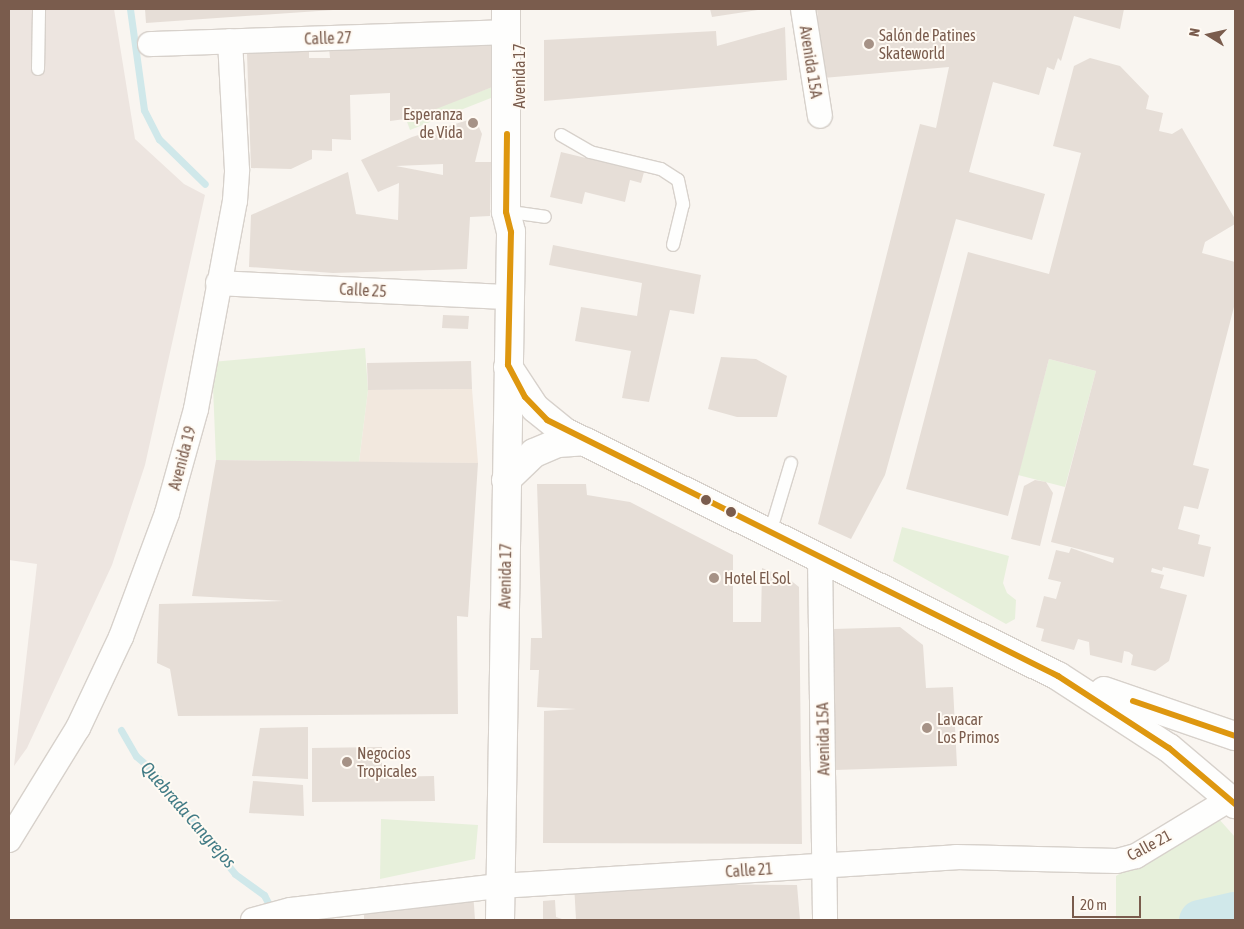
<!DOCTYPE html>
<html>
<head>
<meta charset="utf-8">
<style>
	body { margin:0 }
	#map { position:relative; width:1244px; height:929px; overflow:hidden; background:#f9f5f0; font-family:"Asap Condensed",sans-serif }
	div>[style] { position:absolute }
	[style*='--x'] { left:calc(var(--x)*1px); top:calc(var(--y)*1px); width:calc(var(--w)*1px); rotate:calc(var(--a)*1deg) }
	.residential>* { inset:0; background:#f2e8de }
	.industrial>* { inset:0; background:#ede5e0 }
	.green>* { inset:0; background:#e7f0db }
	.stream>* { height:7px; margin:-3.5px; padding:0 3.5px; transform-origin:3.5px; border-radius:3.5px; background:#d0e8ea }
	.river>* { height:41px; margin:-20.5px; padding:0 20.5px; transform-origin:20.5px; border-radius:20.5px; background:#d0e8ea }
	.building>* { inset:0; background:#e6ded7 }
	.roads { filter:drop-shadow(1px 0 #d7d1cb) drop-shadow(-1px 0 #d7d1cb) drop-shadow(0 1px #d7d1cb) drop-shadow(0 -1px #d7d1cb) }
	.service>* { height:12px; margin:-6px; padding:0 6px; transform-origin:6px; border-radius:6px; background:#fefefd }
	.minor>* { height:24px; margin:-12px; padding:0 12px; transform-origin:12px; border-radius:12px; background:#fefefd }
	.secondary>* { height:28px; margin:-14px; padding:0 14px; transform-origin:14px; border-radius:14px; background:#fefefd }
	.bus-1>* { height:6px; margin:-3px; padding:0 3px; transform-origin:3px; border-radius:3px; background:#de970f }
	.dots>* { width:14px; height:14px; translate:-50% -50%; box-sizing:border-box; border:2px solid #fffaf3; border-radius:50% }
	span { translate:-50% -50%; white-space:nowrap; text-align:center; line-height:1.15; -webkit-text-stroke:4px #fffaf3; paint-order:stroke }
	.poi-label { font-size:16px; color:#7a5c4d }
	.left { translate:0 -50%; text-align:left }
	.right { translate:-100% -50%; text-align:right }
	.street-label { font-size:16px; color:#7a5c4d }
	.water-label { font-size:18px; color:#437c86; font-style:italic }
	.frame { position:absolute; inset:0; border:10px solid #7a5c4d; pointer-events:none }
	.north { position:absolute; left:1184px; top:10px; width:50px; height:50px; -webkit-text-stroke:4px #fffaf3; paint-order:stroke; rotate:280deg; font-size:14px; font-weight:700; line-height:20px; text-align:center; color:#7a5c4d }
	.north::after { content:''; display:block; margin:auto; width:18px; height:22px; background:#7a5c4d; clip-path:polygon(50% 0,100% 100%,50% 72%,0 100%) }
	.scale { position:absolute; left:1072px; top:896px; width:69px; height:22px; box-sizing:border-box; border:2px solid #7a5c4d; border-top:0; padding-left:6px; font-size:15px; line-height:18px; white-space:nowrap; color:#7a5c4d; -webkit-text-stroke:4px #fffaf3; paint-order:stroke }
</style>
</head>
<body>
<div id="map">
	<div class="residential">
		<i style="clip-path:polygon(472px 389px,478px 463px,359px 462px,368px 390px)"></i>
	</div>
	<div class="industrial">
		<i style="clip-path:polygon(9px 9px,114px 9px,135px 139px,184px 184px,205px 195px,145px 465px,112px 565px,27px 748px,14px 766px,37px 564px,9px 560px)"></i>
	</div>
	<div class="green">
		<i style="clip-path:polygon(495px 86px,496px 96px,410px 130px,406px 119px)"></i>
		<i style="clip-path:polygon(365px 348px,368px 390px,359px 462px,216px 460px,212px 362px)"></i>
		<i style="clip-path:polygon(1049px 359px,1096px 371px,1065px 487px,1018px 475px)"></i>
		<i style="clip-path:polygon(902px 527px,1009px 556px,1003px 583px,1007px 593px,1016px 600px,1015px 619px,1006px 624px,893px 561px)"></i>
		<i style="clip-path:polygon(1218px 818px,1235px 837px,1235px 920px,1116px 920px,1116px 876px,1207px 820px)"></i>
		<i style="clip-path:polygon(381px 819px,478px 825px,475px 859px,380px 879px)"></i>
	</div>
	<div class="stream">
		<i style="--x:130;--y:9;--w:102;--a:82.1"></i>
		<i style="--x:144;--y:110;--w:33;--a:63"></i>
		<i style="--x:159;--y:139;--w:64;--a:44.4"></i>
		<i style="--x:121;--y:730;--w:30;--a:60"></i>
		<i style="--x:136;--y:756;--w:20;--a:41"></i>
		<i style="--x:151;--y:769;--w:134;--a:51.3"></i>
		<i style="--x:235;--y:874;--w:36;--a:36"></i>
		<i style="--x:264;--y:895;--w:19;--a:62"></i>
	</div>
	<div class="river">
		<i style="--x:1199;--y:920;--w:37;--a:-13"></i>
	</div>
	<div class="building">
		<i style="clip-path:polygon(145px 9px,333px 9px,333px 10px,146px 23px)"></i>
		<i style="clip-path:polygon(710px 9px,758px 9px,758px 10px,712px 17px)"></i>
		<i style="clip-path:polygon(817px 9px,1124px 9px,1120px 29px,1074px 16px,1061px 61px,1058px 58px,1054px 70px,1047px 67px,1039px 95px,993px 82px,969px 172px,1045px 194px,1032px 240px,956px 219px,885px 475px,851px 539px,818px 524px,920px 124px,936px 128px,949px 67px,823px 78px)"></i>
		<i style="clip-path:polygon(785px 27px,787px 80px,544px 101px,544px 40px,716px 31px,717px 46px)"></i>
		<i style="clip-path:polygon(494px 41px,495px 86px,413px 118px,390px 121px,390px 93px,350px 95px,351px 140px,332px 139px,332px 151px,312px 150px,312px 159px,291px 169px,251px 168px,247px 54px,309px 51px,309px 58px,330px 58px,329px 48px)"></i>
		<i style="clip-path:polygon(1090px 58px,1120px 66px,1149px 96px,1146px 109px,1163px 113px,1159px 131px,1172px 134px,1182px 128px,1235px 219px,1235px 224px,1205px 242px,1202px 253px,1235px 262px,1235px 303px,1193px 465px,1209px 469px,1198px 509px,1184px 506px,1178px 529px,1200px 535px,1198px 544px,1211px 547px,1204px 577px,1163px 567px,1162px 571px,1152px 568px,1151px 572px,1164px 575px,1160px 588px,1187px 595px,1169px 661px,1155px 671px,1131px 665px,1133px 655px,1129px 652px,1124px 651px,1122px 663px,1090px 655px,1089px 642px,1078px 639px,1074px 650px,1041px 641px,1044px 629px,1036px 627px,1044px 596px,1056px 599px,1061px 582px,1048px 579px,1056px 550px,1069px 553px,1071px 548px,1113px 563px,1114px 558px,1051px 542px,1096px 371px,1049px 359px,1008px 516px,906px 489px,968px 252px,1049px 274px,1081px 153px,1053px 146px,1074px 66px)"></i>
		<i style="clip-path:polygon(evenodd,475px 118px,482px 134px,475px 162px,491px 162px,490px 216px,470px 217px,467px 269px,333px 273px,249px 267px,251px 215px,348px 172px,356px 214px,398px 220px,399px 183px,378px 192px,361px 160px,412px 137px,475px 118px,443px 164px,443px 175px,396px 166px,443px 164px)"></i>
		<i style="clip-path:polygon(561px 152px,644px 172px,641px 183px,630px 180px,625px 202px,585px 192px,582px 204px,550px 197px)"></i>
		<i style="clip-path:polygon(553px 245px,701px 275px,694px 314px,670px 310px,649px 402px,622px 398px,631px 351px,575px 341px,581px 307px,637px 316px,642px 283px,549px 265px)"></i>
		<i style="clip-path:polygon(443px 315px,469px 316px,468px 329px,442px 328px)"></i>
		<i style="clip-path:polygon(721px 357px,756px 359px,787px 376px,777px 417px,737px 417px,708px 409px)"></i>
		<i style="clip-path:polygon(471px 361px,472px 389px,368px 390px,367px 363px)"></i>
		<i style="clip-path:polygon(216px 460px,478px 463px,468px 617px,457px 616px,458px 714px,178px 716px,170px 669px,157px 663px,159px 604px,284px 601px,192px 596px)"></i>
		<i style="clip-path:polygon(1035px 480px,1046px 482px,1053px 493px,1040px 546px,1011px 539px,1024px 486px)"></i>
		<i style="clip-path:polygon(537px 484px,586px 484px,587px 495px,630px 502px,733px 555px,733px 622px,761px 622px,762px 568px,789px 579px,799px 587px,802px 844px,543px 843px,544px 711px,576px 709px,537px 707px,539px 670px,530px 670px,531px 638px,542px 638px)"></i>
		<i style="clip-path:polygon(900px 627px,923px 645px,926px 688px,953px 687px,957px 766px,835px 770px,833px 629px)"></i>
		<i style="clip-path:polygon(308px 727px,308px 779px,252px 776px,260px 728px)"></i>
		<i style="clip-path:polygon(382px 747px,382px 777px,434px 776px,435px 801px,312px 802px,312px 748px)"></i>
		<i style="clip-path:polygon(253px 781px,303px 785px,304px 816px,249px 813px)"></i>
		<i style="clip-path:polygon(574px 883px,797px 885px,800px 920px,576px 920px)"></i>
		<i style="clip-path:polygon(473px 891px,475px 920px,364px 920px,364px 910px)"></i>
		<i style="clip-path:polygon(555px 900px,556px 917px,565px 920px,543px 920px,543px 901px)"></i>
	</div>
	<div class="roads">
		<div class="service">
			<i style="--x:38;--y:69;--w:60;--a:-89"></i>
			<i style="--x:561;--y:135;--w:34;--a:30"></i>
			<i style="--x:590;--y:152;--w:73;--a:13.5"></i>
			<i style="--x:661;--y:169;--w:20;--a:33"></i>
			<i style="--x:678;--y:180;--w:25;--a:78"></i>
			<i style="--x:683;--y:204;--w:42;--a:103.7"></i>
			<i style="--x:518;--y:213;--w:27;--a:8"></i>
			<i style="--x:770;--y:533;--w:73;--a:-73.3"></i>
		</div>
		<div class="minor">
			<i style="--x:803;--y:9;--w:108;--a:81"></i>
			<i style="--x:150;--y:44;--w:356;--a:-1.9"></i>
			<i style="--x:218;--y:283;--w:291;--a:2.8"></i>
			<i style="--x:820;--y:558;--w:362;--a:89.2"></i>
			<i style="--x:9;--y:840;--w:132;--a:-58.4"></i>
			<i style="--x:78;--y:728;--w:101;--a:-64.7"></i>
			<i style="--x:121;--y:637;--w:132;--a:-69.6"></i>
			<i style="--x:167;--y:513;--w:108;--a:-74.4"></i>
			<i style="--x:196;--y:409;--w:212;--a:-79.4"></i>
			<i style="--x:235;--y:201;--w:31;--a:-86"></i>
			<i style="--x:237;--y:170;--w:129;--a:-93.1"></i>
			<i style="--x:253;--y:920;--w:39;--a:-15"></i>
			<i style="--x:291;--y:910;--w:210;--a:-6.6"></i>
			<i style="--x:500;--y:886;--w:457;--a:-3.6"></i>
			<i style="--x:956;--y:857;--w:161;--a:1.4"></i>
			<i style="--x:1117;--y:861;--w:20;--a:-15"></i>
			<i style="--x:1136;--y:856;--w:110;--a:-31.2"></i>
		</div>
		<div class="secondary">
			<i style="--x:508;--y:367;--w:49;--a:56.6"></i>
			<i style="--x:535;--y:408;--w:38;--a:39"></i>
			<i style="--x:565;--y:432;--w:550;--a:26.33"></i>
			<i style="--x:1058;--y:676;--w:132;--a:33"></i>
			<i style="--x:1169;--y:748;--w:87;--a:40.3"></i>
			<i style="--x:506;--y:480;--w:39;--a:-44"></i>
			<i style="--x:534;--y:453;--w:26;--a:-23"></i>
			<i style="--x:558;--y:443;--w:26;--a:-4"></i>
			<i style="--x:1104;--y:691;--w:139;--a:19"></i>
			<i style="--x:500;--y:920;--w:688;--a:-89.08"></i>
			<i style="--x:511;--y:232;--w:21;--a:-104"></i>
			<i style="--x:506;--y:212;--w:203;--a:-90"></i>
		</div>
	</div>
	<div class="bus-1">
		<i style="--x:507;--y:134;--w:78;--a:90.7"></i>
		<i style="--x:506;--y:212;--w:21;--a:76"></i>
		<i style="--x:511;--y:232;--w:133;--a:91.3"></i>
		<i style="--x:508;--y:365;--w:36;--a:62"></i>
		<i style="--x:525;--y:397;--w:32;--a:46"></i>
		<i style="--x:547;--y:420;--w:572;--a:26.61"></i>
		<i style="--x:1058;--y:676;--w:132;--a:33"></i>
		<i style="--x:1169;--y:748;--w:87;--a:40.3"></i>
		<i style="--x:1133;--y:701;--w:108;--a:18.9"></i>
	</div>
	<div class="dots">
		<i style="left:869px;top:44px;background:#a69286"></i>
		<i style="left:473px;top:123px;background:#a69286"></i>
		<i style="left:706px;top:500px;background:#7a5c4d"></i>
		<i style="left:731px;top:512px;background:#7a5c4d"></i>
		<i style="left:714px;top:578px;background:#a69286"></i>
		<i style="left:927px;top:728px;background:#a69286"></i>
		<i style="left:347px;top:762px;background:#a69286"></i>
	</div>
	<div class="poi-label">
		<span class="left" style="left:879px;top:44px">Salón de Patines<br>Skateworld</span>
		<span class="right" style="left:463px;top:123px">Esperanza<br>de Vida</span>
		<span class="left" style="left:724px;top:578px">Hotel El Sol</span>
		<span class="left" style="left:937px;top:728px">Lavacar<br>Los Primos</span>
		<span class="left" style="left:357px;top:762px">Negocios<br>Tropicales</span>
	</div>
	<div class="street-label">
		<span style="left:328px;top:38px;rotate:-2deg">Calle 27</span>
		<span style="left:811px;top:62px;rotate:81deg">Avenida 15A</span>
		<span style="left:519px;top:76px;rotate:-90deg">Avenida 17</span>
		<span style="left:363px;top:290px;rotate:3deg">Calle 25</span>
		<span style="left:182px;top:458px;rotate:-75deg">Avenida 19</span>
		<span style="left:505px;top:576px;rotate:-89deg">Avenida 17</span>
		<span style="left:823px;top:739px;rotate:-91deg">Avenida 15A</span>
		<span style="left:1149px;top:845px;rotate:-28deg">Calle 21</span>
		<span style="left:749px;top:870px;rotate:-4deg">Calle 21</span>
	</div>
	<div class="water-label">
		<span style="left:188px;top:815px;rotate:49deg">Quebrada Cangrejos</span>
	</div>
	<div class="frame"></div>
	<div class="north">N</div>
	<div class="scale">20 m</div>
</div>
</body>
</html>
